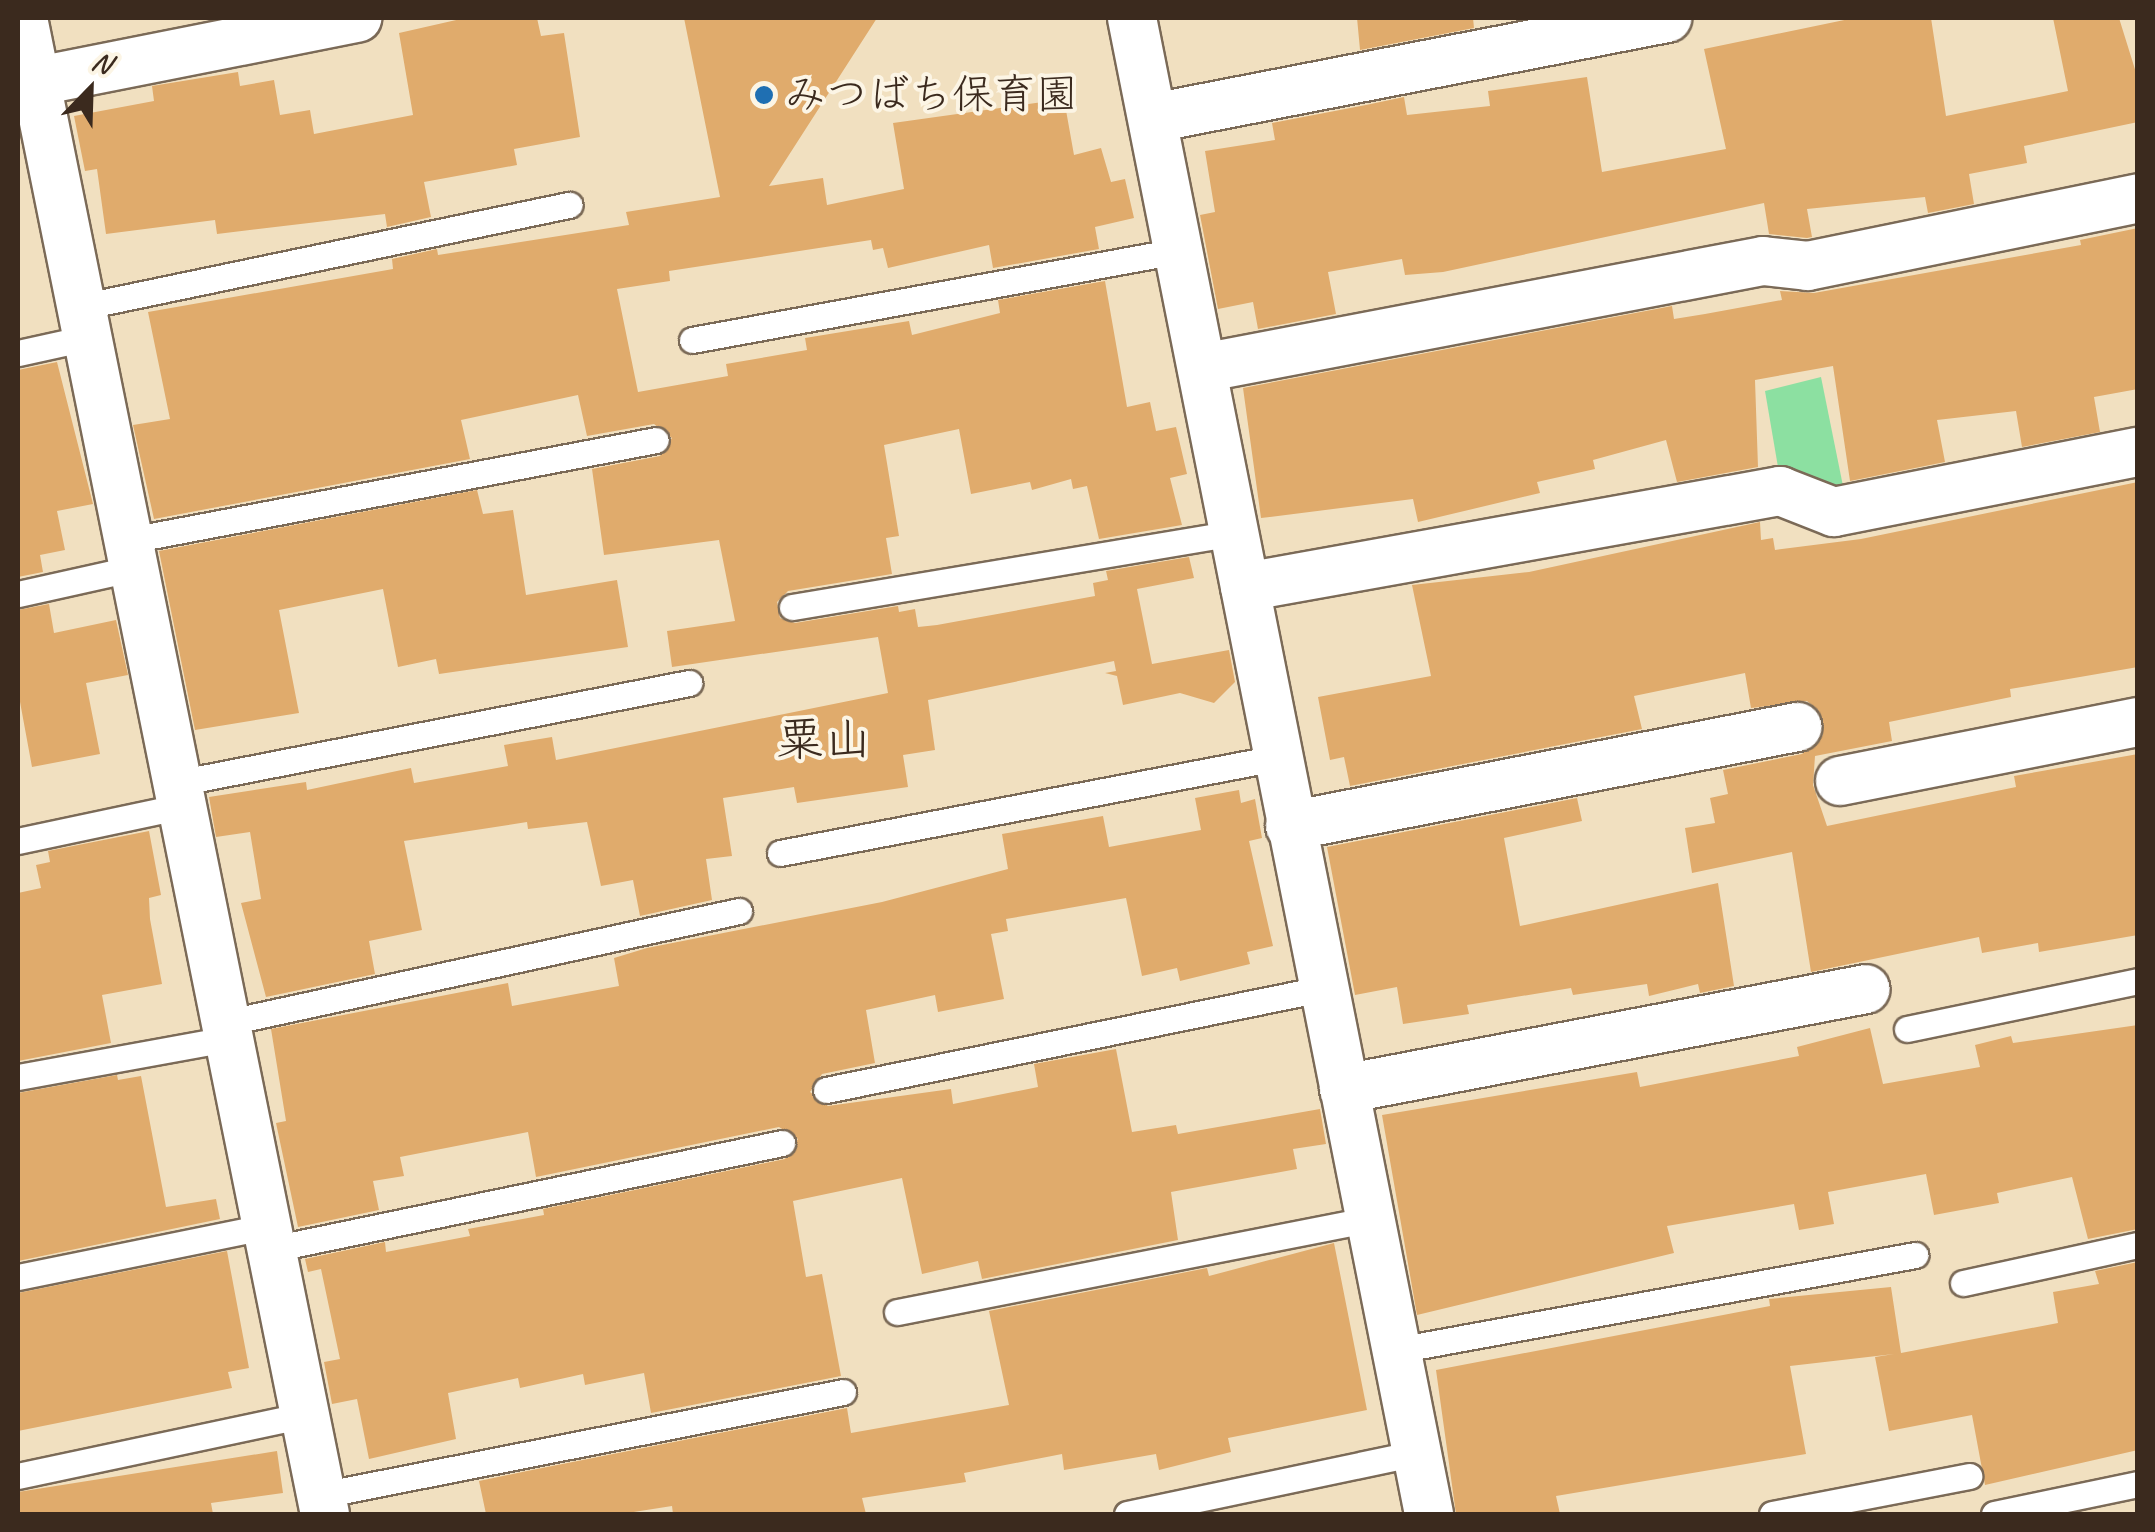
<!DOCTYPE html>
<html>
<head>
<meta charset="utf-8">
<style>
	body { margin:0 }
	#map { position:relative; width:2155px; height:1532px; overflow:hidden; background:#f1e0c0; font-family:Caveat,"Klee One",sans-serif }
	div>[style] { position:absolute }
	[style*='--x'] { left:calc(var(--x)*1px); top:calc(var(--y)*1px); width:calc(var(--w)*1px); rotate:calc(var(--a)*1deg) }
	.green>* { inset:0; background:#8ce0a1 }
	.building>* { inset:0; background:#e0ab6c }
	.roads { filter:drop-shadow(2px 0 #7b6a57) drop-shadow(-2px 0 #7b6a57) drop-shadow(0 2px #7b6a57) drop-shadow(0 -2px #7b6a57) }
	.lane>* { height:25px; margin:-12.5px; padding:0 12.5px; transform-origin:12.5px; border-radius:12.5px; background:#fff }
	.street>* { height:48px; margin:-24px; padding:0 24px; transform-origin:24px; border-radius:24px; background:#fff }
	.dots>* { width:28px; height:28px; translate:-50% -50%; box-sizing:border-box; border:5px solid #fcf5e5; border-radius:50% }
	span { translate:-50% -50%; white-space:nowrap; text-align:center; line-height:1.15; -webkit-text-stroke:8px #fcf5e5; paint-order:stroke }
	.poi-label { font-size:42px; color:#3b2a1e }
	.left { translate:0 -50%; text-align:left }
	.quarter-label { font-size:48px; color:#3b2a1e }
	.frame { position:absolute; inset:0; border:20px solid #3b2a1e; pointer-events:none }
	.north { position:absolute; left:40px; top:40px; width:100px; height:100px; -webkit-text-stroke:8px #fcf5e5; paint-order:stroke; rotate:23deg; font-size:28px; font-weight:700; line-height:40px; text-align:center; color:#3b2a1e }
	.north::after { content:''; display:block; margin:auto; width:35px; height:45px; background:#3b2a1e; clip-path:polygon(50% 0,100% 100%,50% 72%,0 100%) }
</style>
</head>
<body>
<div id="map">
	<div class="green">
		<i style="clip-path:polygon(1821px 377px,1844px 491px,1779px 473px,1765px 391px)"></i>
	</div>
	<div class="building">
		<i style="clip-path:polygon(465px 18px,537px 18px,541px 36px,564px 33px,580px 137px,514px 149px,517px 165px,424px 182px,431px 217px,387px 227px,385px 214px,217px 234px,215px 220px,106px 234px,97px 169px,85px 171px,74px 116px,154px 101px,152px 86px,238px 72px,240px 86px,274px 80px,280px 115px,310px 110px,314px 134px,413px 115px,399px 33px)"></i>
		<i style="clip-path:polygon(684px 18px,877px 18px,769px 186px,823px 178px,827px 205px,904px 189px,893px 123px,1064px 99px,1074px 155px,1101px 148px,1111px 182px,1125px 179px,1134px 218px,1095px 227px,1099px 249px,993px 268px,989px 245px,888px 268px,883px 248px,873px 250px,871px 240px,669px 271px,670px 281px,617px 289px,638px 392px,728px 376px,726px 364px,807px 350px,805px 338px,909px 321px,912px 335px,1000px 313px,998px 300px,1105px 281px,1127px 407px,1150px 402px,1156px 431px,1176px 427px,1187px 474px,1170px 478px,1182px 525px,1099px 539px,1087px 486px,1073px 489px,1071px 479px,1032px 490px,1030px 482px,971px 494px,959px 429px,884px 445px,899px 536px,886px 538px,892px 574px,788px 591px,777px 602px,780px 618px,795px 623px,898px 606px,899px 612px,915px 609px,918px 627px,937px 625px,1095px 596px,1093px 583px,1108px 580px,1106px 571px,1189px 557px,1194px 578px,1137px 589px,1152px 664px,1229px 650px,1235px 682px,1214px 703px,1180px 693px,1123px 705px,1117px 676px,1105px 673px,1116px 671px,1114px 661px,928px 700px,935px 750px,903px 755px,908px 787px,797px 803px,794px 787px,723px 798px,732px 856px,706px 859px,712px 900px,640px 916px,633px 880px,601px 886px,587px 822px,528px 829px,527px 822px,404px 841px,422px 930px,369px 941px,375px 974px,266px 997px,241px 903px,261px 899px,250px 832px,216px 837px,209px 797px,306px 782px,307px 790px,411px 768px,414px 783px,508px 766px,504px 745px,552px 737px,556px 760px,888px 693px,878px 637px,672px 667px,667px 631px,735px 621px,719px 540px,604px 555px,592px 469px,660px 456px,672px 438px,654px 424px,587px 436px,578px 395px,461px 420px,470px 459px,154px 519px,133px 425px,170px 419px,148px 312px,393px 269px,392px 259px,437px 249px,438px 255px,629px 225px,626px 212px,720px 197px)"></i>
		<i style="clip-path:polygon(1357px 18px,1473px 18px,1474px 28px,1360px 50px)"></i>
		<i style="clip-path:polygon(1854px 18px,1931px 18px,1946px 116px,2068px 91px,2053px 18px,2119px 18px,2138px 79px,2138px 122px,2024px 146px,2027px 163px,1969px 174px,1974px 204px,1928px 213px,1925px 197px,1807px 209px,1812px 237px,1807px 238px,1769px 234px,1764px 203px,1443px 272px,1405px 275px,1402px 259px,1328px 272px,1336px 314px,1258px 329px,1253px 302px,1218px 309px,1200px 215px,1215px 212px,1205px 151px,1275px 140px,1272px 123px,1366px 105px,1404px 97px,1407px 115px,1490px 106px,1488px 91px,1587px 77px,1602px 172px,1726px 149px,1704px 49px)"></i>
		<i style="clip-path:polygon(2138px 228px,2138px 389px,2094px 397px,2100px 432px,2022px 447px,2016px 411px,1937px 420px,1945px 462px,1850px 481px,1833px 366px,1755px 380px,1758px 467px,1677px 482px,1666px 440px,1593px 460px,1595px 469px,1537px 482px,1540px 493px,1418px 522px,1413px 499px,1261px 518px,1243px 388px,1672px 306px,1674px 319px,1705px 314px,1782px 300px,1780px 291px,1814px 293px,2081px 245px,2080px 240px)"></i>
		<i style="clip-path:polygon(57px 362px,93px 504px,57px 511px,65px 550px,40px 555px,43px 572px,18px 577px,18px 370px)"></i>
		<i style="clip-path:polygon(2138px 482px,2138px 667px,2010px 689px,2011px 697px,1889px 722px,1892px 741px,1815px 756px,1813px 785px,1827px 826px,2016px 787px,2014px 776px,2138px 754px,2138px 935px,2039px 952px,2038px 943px,1982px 953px,1979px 937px,1811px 972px,1792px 852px,1692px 873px,1685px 828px,1715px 823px,1710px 798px,1728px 794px,1723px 770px,1802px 754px,1823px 735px,1818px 710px,1807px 701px,1751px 708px,1745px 673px,1634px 696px,1642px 729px,1350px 786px,1344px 757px,1330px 760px,1318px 697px,1431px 676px,1412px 585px,1529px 572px,1760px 522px,1761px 540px,1773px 538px,1775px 550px,1861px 539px)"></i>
		<i style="clip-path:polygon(477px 490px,483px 514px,513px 510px,526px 595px,617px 580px,628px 647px,439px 674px,436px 659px,398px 667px,383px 589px,279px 610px,299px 713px,195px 730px,159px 551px)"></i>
		<i style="clip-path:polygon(49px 604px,54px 633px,116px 620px,128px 675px,86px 683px,100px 754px,32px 767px,18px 691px,18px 610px)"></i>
		<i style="clip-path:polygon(1239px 790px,1241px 803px,1255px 799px,1262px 838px,1249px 841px,1273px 946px,1247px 952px,1250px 964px,1180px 981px,1177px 968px,1142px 976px,1126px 898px,1006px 919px,1008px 931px,991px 934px,1004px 999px,938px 1012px,935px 995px,866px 1010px,875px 1063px,822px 1074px,810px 1092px,828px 1106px,951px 1089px,953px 1104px,1038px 1087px,1034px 1064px,1116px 1049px,1132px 1132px,1176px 1125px,1178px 1134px,1320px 1109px,1326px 1144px,1293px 1149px,1297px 1169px,1171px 1192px,1178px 1240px,982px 1279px,978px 1261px,922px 1274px,902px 1178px,793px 1201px,806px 1277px,822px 1274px,841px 1376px,651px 1413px,644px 1373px,585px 1385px,583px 1374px,520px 1388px,518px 1378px,448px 1393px,456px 1439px,369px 1459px,357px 1399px,332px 1404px,324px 1362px,340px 1359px,321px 1269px,308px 1272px,305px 1259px,385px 1242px,386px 1252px,470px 1236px,468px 1229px,544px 1215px,543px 1209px,785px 1159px,798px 1139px,779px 1127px,536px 1177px,528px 1132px,400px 1157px,404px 1176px,373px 1181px,379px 1210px,298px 1227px,276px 1123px,286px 1121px,271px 1029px,508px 983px,512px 1006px,619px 986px,614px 958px,647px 948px,882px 902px,1008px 869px,1002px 834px,1103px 816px,1109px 847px,1201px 830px,1195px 798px)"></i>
		<i style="clip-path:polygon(1577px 798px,1582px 821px,1504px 838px,1520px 926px,1718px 883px,1734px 986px,1700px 993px,1698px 984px,1649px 996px,1647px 984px,1573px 995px,1571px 988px,1467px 1005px,1469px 1014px,1403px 1024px,1397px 987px,1355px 995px,1327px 847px)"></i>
		<i style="clip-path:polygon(149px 831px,161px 895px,149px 898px,150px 919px,162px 984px,102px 995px,111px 1043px,18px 1061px,18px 893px,41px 888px,36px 865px,50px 862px,48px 851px)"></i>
		<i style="clip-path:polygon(2138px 1025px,2138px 1229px,2088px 1239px,2072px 1177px,1997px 1193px,1999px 1203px,1934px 1215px,1926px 1174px,1828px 1192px,1834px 1224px,1799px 1230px,1794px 1204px,1667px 1226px,1674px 1253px,1417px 1315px,1382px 1115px,1637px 1072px,1640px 1087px,1799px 1056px,1797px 1047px,1870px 1028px,1883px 1084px,1980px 1067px,1975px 1045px,2011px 1036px,2013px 1043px)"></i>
		<i style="clip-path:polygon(117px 1075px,118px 1080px,141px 1076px,166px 1207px,216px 1199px,220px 1219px,18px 1261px,18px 1093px)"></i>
		<i style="clip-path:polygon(1334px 1243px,1367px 1410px,1228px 1438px,1231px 1452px,1159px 1470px,1156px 1454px,1064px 1470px,1062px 1454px,964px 1473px,966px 1482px,862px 1498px,866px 1514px,673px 1514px,672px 1506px,621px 1514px,486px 1514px,479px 1481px,527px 1471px,847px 1408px,851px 1433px,1009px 1405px,989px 1311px,1207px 1268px,1209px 1276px)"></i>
		<i style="clip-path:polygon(227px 1251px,249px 1368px,228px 1372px,232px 1388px,18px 1431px,18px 1293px)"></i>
		<i style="clip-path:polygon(2138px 1262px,2138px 1450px,1985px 1485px,1972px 1415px,1889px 1431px,1875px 1357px,1894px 1354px,1790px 1366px,1806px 1454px,1556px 1496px,1560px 1514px,1456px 1514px,1436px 1370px,1770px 1306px,1769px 1299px,1891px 1287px,1901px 1353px,2058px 1323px,2053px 1292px,2099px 1284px,2095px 1271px)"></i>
		<i style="clip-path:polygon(277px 1451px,283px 1493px,211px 1503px,213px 1514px,18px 1514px,18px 1492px)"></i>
	</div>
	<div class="roads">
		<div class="lane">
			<i style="--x:85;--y:306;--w:495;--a:-11.8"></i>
			<i style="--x:692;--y:340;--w:493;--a:-10.4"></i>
			<i style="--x:18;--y:353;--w:75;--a:-12.4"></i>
			<i style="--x:130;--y:540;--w:535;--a:-10.76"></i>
			<i style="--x:18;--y:594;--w:120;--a:-12.5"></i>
			<i style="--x:792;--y:607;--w:448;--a:-9.5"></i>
			<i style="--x:177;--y:783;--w:522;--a:-11.05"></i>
			<i style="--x:18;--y:841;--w:169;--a:-12"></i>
			<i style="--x:780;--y:853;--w:505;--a:-10.84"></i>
			<i style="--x:229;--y:1022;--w:522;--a:-12.28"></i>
			<i style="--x:1907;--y:1029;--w:236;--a:-11.7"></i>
			<i style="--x:18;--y:1077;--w:218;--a:-10.3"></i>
			<i style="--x:826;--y:1090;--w:510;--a:-11.53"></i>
			<i style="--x:272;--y:1249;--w:521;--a:-11.74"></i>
			<i style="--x:18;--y:1277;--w:256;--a:-11.5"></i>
			<i style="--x:1963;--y:1283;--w:179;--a:-12.3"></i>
			<i style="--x:897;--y:1312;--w:480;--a:-11.1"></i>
			<i style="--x:1397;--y:1350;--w:527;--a:-10.39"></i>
			<i style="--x:18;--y:1476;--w:294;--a:-12"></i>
			<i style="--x:321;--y:1495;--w:532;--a:-11.16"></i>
			<i style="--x:1127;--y:1514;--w:296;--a:-11.9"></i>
			<i style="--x:1772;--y:1514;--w:201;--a:-10.9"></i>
			<i style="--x:1994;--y:1514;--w:147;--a:-11.8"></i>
		</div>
		<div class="street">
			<i style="--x:23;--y:18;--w:1526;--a:78.59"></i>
			<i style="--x:1132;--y:18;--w:1525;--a:78.77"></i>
			<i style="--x:18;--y:85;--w:346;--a:-11.2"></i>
			<i style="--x:1153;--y:118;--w:524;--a:-11.01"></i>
			<i style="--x:1202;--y:368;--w:571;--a:-10.8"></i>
			<i style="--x:1763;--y:261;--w:45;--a:6.3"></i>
			<i style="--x:1808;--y:266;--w:337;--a:-11.6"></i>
			<i style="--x:1245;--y:587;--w:544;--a:-10.17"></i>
			<i style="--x:1780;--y:491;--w:58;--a:21.3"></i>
			<i style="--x:1834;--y:512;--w:310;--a:-11.2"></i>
			<i style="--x:1840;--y:781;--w:304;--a:-11.2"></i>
			<i style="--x:1290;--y:826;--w:517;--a:-11.05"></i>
			<i style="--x:1344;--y:1089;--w:531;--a:-10.84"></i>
		</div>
	</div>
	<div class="dots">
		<i style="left:764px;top:95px;background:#1f6fb2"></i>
	</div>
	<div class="poi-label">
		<span class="left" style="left:784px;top:95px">みつばち保育園</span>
	</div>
	<div class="quarter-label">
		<span style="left:824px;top:740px">粟山</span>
	</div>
	<div class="frame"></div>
	<div class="north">N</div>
</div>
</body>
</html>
